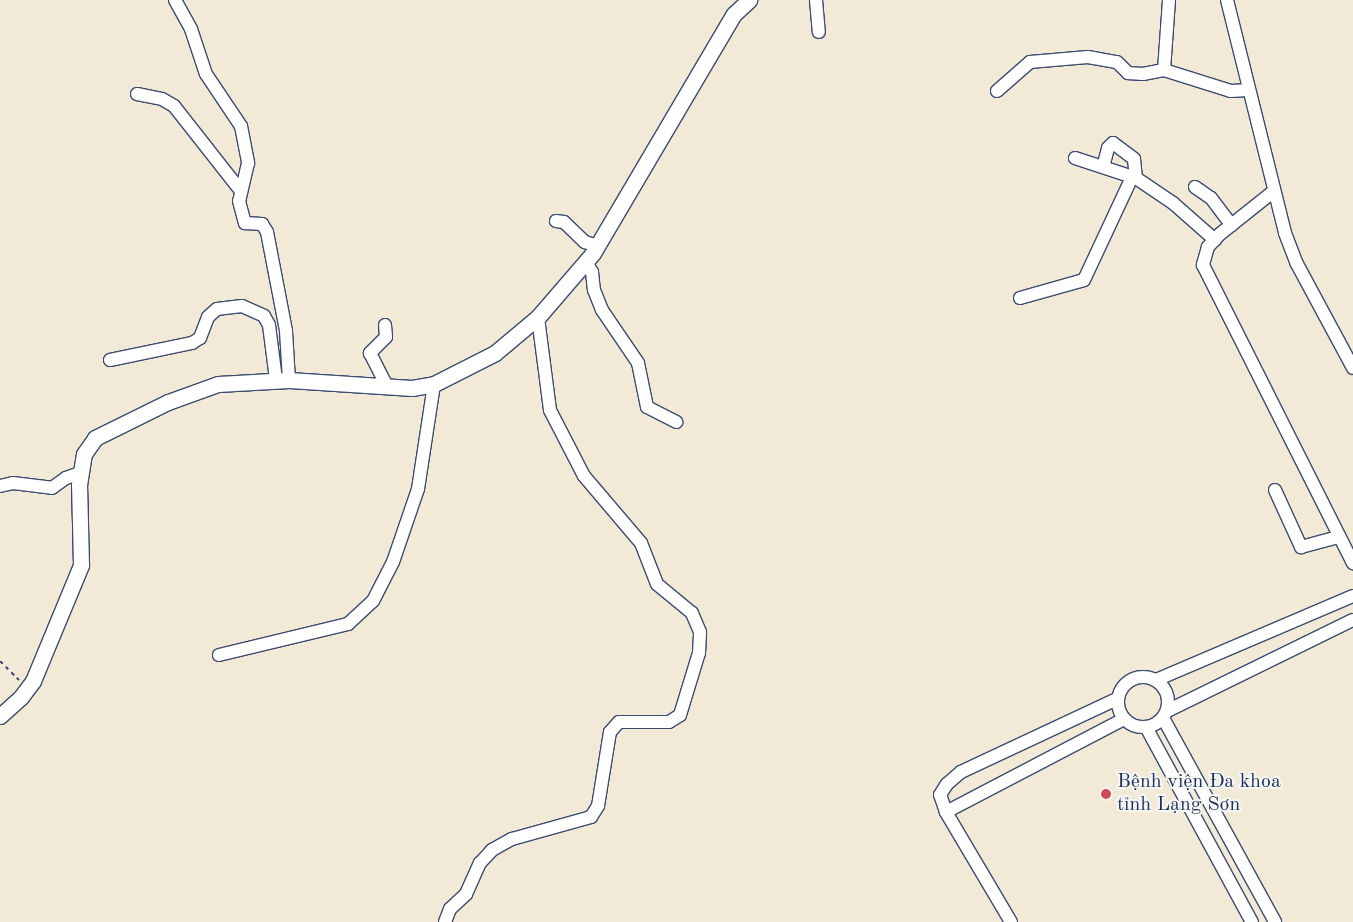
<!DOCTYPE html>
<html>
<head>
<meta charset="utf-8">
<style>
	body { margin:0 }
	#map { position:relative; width:1353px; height:922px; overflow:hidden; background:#f2ead7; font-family:"Old Standard TT",serif }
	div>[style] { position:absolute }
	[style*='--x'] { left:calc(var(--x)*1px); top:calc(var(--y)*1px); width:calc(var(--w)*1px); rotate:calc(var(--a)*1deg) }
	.path>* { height:2px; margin-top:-1px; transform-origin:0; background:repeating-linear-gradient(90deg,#3b4b70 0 4px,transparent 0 8px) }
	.roads { filter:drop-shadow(1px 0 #3b4b70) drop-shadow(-1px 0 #3b4b70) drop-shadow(0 1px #3b4b70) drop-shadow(0 -1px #3b4b70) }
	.minor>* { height:12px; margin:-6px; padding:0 6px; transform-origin:6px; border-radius:6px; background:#fff }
	.minor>.ring { margin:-6px; padding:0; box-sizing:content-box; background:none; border:12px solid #fff; border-radius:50% }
	.major>* { height:15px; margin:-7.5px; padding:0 7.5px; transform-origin:7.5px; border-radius:7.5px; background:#fff }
	.dots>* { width:14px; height:14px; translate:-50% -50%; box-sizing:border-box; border:2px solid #f6f6f2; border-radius:50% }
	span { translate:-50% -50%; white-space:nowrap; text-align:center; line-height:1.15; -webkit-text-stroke:4px #f6f6f2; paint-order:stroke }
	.poi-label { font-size:20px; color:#1b2f5e }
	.left { translate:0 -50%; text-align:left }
</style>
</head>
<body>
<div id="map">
	<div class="path">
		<i style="--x:0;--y:661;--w:27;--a:45"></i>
	</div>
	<div class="roads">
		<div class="minor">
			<i style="--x:175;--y:0;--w:33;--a:61"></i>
			<i style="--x:191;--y:29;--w:47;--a:71.6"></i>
			<i style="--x:206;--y:74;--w:63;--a:56.1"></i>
			<i style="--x:241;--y:126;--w:38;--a:79"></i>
			<i style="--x:248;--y:163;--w:39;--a:103"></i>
			<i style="--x:239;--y:201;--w:23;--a:75"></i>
			<i style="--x:245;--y:223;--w:17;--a:3"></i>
			<i style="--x:262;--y:224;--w:9;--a:58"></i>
			<i style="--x:267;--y:232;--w:101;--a:79.1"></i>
			<i style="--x:286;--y:331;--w:49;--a:86.5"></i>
			<i style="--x:816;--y:0;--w:32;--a:85"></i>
			<i style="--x:1227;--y:0;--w:240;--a:76"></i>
			<i style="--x:1285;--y:233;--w:33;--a:69"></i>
			<i style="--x:1297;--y:264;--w:118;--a:61.7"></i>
			<i style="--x:1164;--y:70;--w:70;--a:-85.9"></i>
			<i style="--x:997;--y:91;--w:44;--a:-41.3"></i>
			<i style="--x:1030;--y:62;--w:58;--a:-4.9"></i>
			<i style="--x:1088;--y:57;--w:29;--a:10"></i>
			<i style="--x:1117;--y:62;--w:16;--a:45"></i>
			<i style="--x:1128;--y:73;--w:15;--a:4"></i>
			<i style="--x:1143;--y:74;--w:21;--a:-11"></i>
			<i style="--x:1164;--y:70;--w:70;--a:17.4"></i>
			<i style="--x:1231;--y:91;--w:18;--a:-3"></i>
			<i style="--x:137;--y:94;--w:25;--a:11"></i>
			<i style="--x:162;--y:99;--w:14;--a:30"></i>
			<i style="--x:174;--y:106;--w:107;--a:51.8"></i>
			<i style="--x:1075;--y:158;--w:64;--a:18.2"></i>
			<i style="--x:1136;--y:178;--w:45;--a:34"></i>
			<i style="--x:1173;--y:203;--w:56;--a:41.4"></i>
			<i style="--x:1103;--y:167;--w:20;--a:-75"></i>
			<i style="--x:1108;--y:148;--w:7;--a:-45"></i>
			<i style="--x:1113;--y:143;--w:26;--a:37"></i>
			<i style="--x:1134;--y:159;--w:19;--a:84"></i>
			<i style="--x:1195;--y:187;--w:19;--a:35"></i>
			<i style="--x:1211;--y:198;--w:34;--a:53"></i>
			<i style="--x:1274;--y:191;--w:69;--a:141.5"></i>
			<i style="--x:1220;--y:234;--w:18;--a:133"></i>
			<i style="--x:1208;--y:247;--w:19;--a:106"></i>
			<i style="--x:1203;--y:265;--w:334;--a:63.3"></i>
			<i style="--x:556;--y:221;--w:8;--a:7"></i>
			<i style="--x:564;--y:222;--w:29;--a:44"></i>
			<i style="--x:585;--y:242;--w:13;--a:18"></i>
			<i style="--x:586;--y:262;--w:12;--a:59"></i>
			<i style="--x:592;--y:272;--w:18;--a:84"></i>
			<i style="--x:594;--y:290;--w:22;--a:68"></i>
			<i style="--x:602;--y:310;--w:64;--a:55.8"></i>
			<i style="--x:638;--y:363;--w:45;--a:78.4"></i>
			<i style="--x:647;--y:407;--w:33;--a:27"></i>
			<i style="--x:1020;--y:298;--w:66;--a:-15.7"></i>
			<i style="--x:1084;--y:280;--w:114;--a:-65"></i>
			<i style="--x:385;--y:325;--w:12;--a:85"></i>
			<i style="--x:386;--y:337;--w:23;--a:135"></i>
			<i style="--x:370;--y:353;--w:38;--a:63"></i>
			<i style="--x:110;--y:360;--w:84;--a:-11.7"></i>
			<i style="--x:192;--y:343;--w:9;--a:-32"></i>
			<i style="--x:200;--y:338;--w:22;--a:-69"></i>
			<i style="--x:208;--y:317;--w:12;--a:-42"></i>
			<i style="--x:217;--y:309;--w:25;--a:-7"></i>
			<i style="--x:242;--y:306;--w:24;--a:24"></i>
			<i style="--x:264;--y:316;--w:10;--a:61"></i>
			<i style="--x:269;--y:325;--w:55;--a:82.7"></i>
			<i style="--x:0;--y:486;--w:13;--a:-13"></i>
			<i style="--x:13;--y:483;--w:39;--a:7"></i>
			<i style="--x:52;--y:488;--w:17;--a:-36"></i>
			<i style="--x:66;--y:478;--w:15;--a:-20"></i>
			<i style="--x:1275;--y:490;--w:63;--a:65.5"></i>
			<i style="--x:1301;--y:547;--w:39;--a:-15"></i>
			<i style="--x:219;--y:655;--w:133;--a:-13.5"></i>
			<i style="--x:348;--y:624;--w:34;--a:-43"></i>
			<i style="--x:373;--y:601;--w:44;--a:-62.9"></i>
			<i style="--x:393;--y:562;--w:77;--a:-71.1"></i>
			<i style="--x:418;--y:489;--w:106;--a:-81.3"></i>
			<i class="ring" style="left:1118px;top:677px;width:38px;height:38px"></i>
			<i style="--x:1156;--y:680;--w:214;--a:-23.1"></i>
			<i style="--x:1167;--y:711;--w:207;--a:-26.1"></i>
			<i style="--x:1163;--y:718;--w:233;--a:61.2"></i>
			<i style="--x:1146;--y:727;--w:222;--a:61.5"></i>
			<i style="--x:946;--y:812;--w:201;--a:-27.6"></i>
			<i style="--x:445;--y:922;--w:14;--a:-69"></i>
			<i style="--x:450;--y:909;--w:22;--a:-43"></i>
			<i style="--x:466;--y:894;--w:34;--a:-66"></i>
			<i style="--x:480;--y:863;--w:18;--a:-47"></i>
			<i style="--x:492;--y:850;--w:23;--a:-29"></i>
			<i style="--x:512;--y:839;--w:82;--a:-15.6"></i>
			<i style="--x:591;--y:817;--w:13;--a:-58"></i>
			<i style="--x:598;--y:806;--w:75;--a:-80.8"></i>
			<i style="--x:610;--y:732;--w:13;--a:-48"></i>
			<i style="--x:619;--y:722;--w:50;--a:0"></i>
			<i style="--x:669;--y:722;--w:13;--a:-32"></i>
			<i style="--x:680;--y:715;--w:65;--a:-73"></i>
			<i style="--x:699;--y:653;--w:21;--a:-87"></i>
			<i style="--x:700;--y:632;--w:21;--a:-113"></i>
			<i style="--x:692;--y:613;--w:45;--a:-140.4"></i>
			<i style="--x:657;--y:584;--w:44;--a:-111.3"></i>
			<i style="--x:641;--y:543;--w:88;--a:-130.4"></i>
			<i style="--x:584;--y:476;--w:74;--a:-117.3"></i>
			<i style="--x:550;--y:410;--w:94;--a:-97.4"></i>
			<i style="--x:1011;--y:922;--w:128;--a:-120.6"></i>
			<i style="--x:946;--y:812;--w:18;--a:-109"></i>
			<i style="--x:940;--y:795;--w:13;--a:-58"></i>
			<i style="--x:947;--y:784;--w:18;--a:-41"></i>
			<i style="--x:961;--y:772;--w:172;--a:-25.1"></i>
		</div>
		<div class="major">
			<i style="--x:0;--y:716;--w:28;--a:-42"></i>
			<i style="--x:21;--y:697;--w:20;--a:-53"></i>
			<i style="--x:33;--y:681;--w:126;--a:-67.5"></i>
			<i style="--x:81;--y:565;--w:80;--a:-91.4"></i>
			<i style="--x:79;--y:485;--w:31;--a:-81"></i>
			<i style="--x:84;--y:454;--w:19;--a:-55"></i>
			<i style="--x:95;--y:438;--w:81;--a:-26.3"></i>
			<i style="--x:168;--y:402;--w:53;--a:-19.8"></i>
			<i style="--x:218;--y:384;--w:71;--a:-3.2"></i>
			<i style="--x:289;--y:380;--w:123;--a:3.7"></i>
			<i style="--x:412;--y:388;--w:22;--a:-10"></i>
			<i style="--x:434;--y:384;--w:68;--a:-26.9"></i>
			<i style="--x:495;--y:353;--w:56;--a:-39.9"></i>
			<i style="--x:538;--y:317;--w:84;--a:-49.3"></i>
			<i style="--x:593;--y:253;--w:277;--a:-59.5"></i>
			<i style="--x:734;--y:14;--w:21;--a:-43"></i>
		</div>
	</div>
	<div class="dots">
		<i style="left:1106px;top:794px;background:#d1495b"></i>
	</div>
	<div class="poi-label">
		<span class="left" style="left:1117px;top:794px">Bệnh viện Đa khoa<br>tỉnh Lạng Sơn</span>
	</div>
</div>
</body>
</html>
